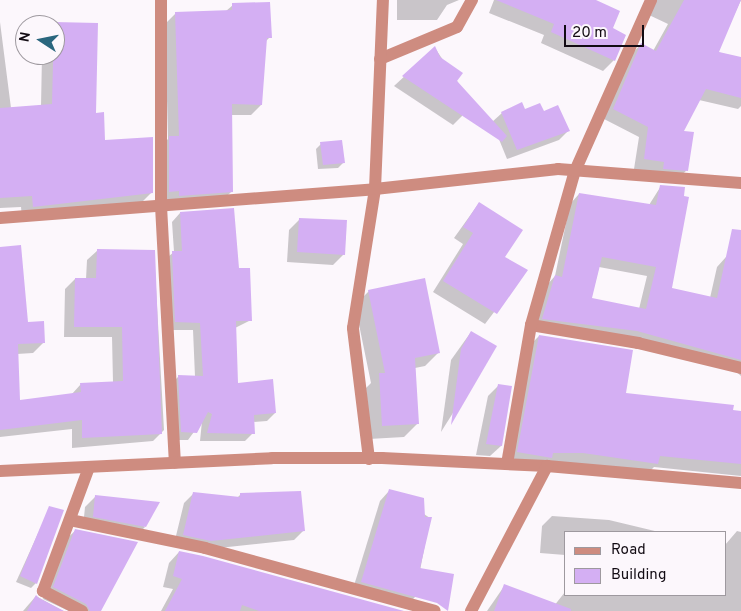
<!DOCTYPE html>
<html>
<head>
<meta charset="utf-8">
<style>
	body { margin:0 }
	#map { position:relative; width:741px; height:611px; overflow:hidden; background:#fcf7fc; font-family:Overpass,sans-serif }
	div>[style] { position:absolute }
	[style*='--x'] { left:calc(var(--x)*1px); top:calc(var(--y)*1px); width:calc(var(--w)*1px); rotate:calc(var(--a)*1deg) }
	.shadow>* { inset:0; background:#0003 }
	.building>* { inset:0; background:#d4aff3 }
	.minor>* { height:12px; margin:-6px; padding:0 6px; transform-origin:6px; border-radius:6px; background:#ce8c80 }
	span { translate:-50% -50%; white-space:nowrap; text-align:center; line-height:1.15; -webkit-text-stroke:4px #fcf7fc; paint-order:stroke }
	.legend { position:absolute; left:564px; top:531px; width:162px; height:65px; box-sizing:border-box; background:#fcf7fc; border:1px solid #9e999f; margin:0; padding:6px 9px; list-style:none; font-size:15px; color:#120b13 }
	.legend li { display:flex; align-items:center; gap:10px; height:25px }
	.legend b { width:25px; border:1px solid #9e999f }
	.north { position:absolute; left:15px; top:15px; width:50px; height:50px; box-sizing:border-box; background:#fcf7fc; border:1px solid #9e999f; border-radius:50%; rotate:281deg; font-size:14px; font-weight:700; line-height:20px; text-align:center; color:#120b13 }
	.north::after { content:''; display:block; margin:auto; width:18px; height:22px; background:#2a667e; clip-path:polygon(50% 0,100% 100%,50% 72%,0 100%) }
	.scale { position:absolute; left:564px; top:25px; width:80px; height:22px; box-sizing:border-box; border:2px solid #120b13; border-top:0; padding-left:6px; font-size:15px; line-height:18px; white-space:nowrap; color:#120b13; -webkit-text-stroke:4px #fcf7fc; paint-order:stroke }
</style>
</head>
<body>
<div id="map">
	<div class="shadow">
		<i style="clip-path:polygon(397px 0,459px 0,447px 5px,437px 20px,397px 20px)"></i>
		<i style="clip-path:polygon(494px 0,593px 0,611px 29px,614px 60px,603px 71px,541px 43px,544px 35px,489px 13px)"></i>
		<i style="clip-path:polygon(656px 0,741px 0,717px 52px,741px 58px,741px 106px,738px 109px,699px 100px,682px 132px,687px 170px,676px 180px,634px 169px,639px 137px,604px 119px,631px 55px,641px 44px,653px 51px,668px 24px,649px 15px)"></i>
		<i style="clip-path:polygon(233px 5px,270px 37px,265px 42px,261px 105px,251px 115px,231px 115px,232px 191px,221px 202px,159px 202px,159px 148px,168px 139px,165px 24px,176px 13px,226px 11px)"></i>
		<i style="clip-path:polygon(0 22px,11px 108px,41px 106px,42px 55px,55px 55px,54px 23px,104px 141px,152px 192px,140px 204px,22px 218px,21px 207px,0 208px)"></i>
		<i style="clip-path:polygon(435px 48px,463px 90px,462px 116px,453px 125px,394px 86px)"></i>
		<i style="clip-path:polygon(524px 111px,568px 131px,559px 140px,507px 159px,492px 122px,502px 113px)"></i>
		<i style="clip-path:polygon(321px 144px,343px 163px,338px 168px,318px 169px,316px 149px)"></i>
		<i style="clip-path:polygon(evenodd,661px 186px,670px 289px,710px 298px,717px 267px,726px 257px,741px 260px,741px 376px,733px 369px,695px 360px,533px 328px,546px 286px,555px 276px,570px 204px,579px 194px,649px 205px,661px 186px,599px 267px,647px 276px,639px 309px,591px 299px,599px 267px)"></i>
		<i style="clip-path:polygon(479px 203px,503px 257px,526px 270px,485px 324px,433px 292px,463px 244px,454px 238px)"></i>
		<i style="clip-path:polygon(180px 213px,238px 269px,251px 320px,235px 328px,237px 384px,275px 413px,267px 421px,253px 422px,253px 433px,245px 441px,200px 441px,202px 421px,188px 440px,174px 440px,171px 384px,179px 376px,195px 377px,193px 330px,168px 330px,164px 260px,174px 252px,172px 222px)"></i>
		<i style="clip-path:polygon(300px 219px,344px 254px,333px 265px,287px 262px,289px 230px)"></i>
		<i style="clip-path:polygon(0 248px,27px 323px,44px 342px,33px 353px,17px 354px,19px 402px,71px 395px,81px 384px,113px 383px,112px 337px,64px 337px,65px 289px,75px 279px,86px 279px,87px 260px,98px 250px,154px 252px,164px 430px,153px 441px,72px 448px,72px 429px,0 437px)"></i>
		<i style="clip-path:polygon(369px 291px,439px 352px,425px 366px,415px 368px,418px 423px,404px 437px,369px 439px,366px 388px,371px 383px,355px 305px)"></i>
		<i style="clip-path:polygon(471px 332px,495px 346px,441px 432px,451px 360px)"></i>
		<i style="clip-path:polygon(539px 336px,624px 394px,741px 412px,741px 476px,654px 467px,647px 474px,507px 462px,529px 346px)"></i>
		<i style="clip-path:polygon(498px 386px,501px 446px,490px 456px,476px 455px,488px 396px)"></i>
		<i style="clip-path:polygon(389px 491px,430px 518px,415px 597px,405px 607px,352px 592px,380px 501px)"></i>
		<i style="clip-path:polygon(193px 494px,237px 498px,241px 494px,304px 530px,294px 540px,200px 550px,174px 544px,184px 503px)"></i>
		<i style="clip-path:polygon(96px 496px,145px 527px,134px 538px,83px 527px,85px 507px)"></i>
		<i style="clip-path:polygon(50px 507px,36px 583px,31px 588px,16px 582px)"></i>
		<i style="clip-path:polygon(552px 516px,609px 520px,659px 532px,565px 532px,565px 555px,540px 553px,542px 526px)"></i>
		<i style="clip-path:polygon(75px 531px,99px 611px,69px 611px,43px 599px,64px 541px)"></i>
		<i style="clip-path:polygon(737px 531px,741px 532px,741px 611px,550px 611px,565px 592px,725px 595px,725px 545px)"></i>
		<i style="clip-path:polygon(179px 552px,399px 611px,161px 611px,173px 589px,163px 587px,169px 563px)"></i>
		<i style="clip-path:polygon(505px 585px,533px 611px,487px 611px)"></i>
		<i style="clip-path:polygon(36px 596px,63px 611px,23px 611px)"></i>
	</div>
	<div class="building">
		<i style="clip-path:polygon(496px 0,596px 0,620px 11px,613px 28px,626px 35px,615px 61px,551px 32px,554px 24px)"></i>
		<i style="clip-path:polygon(684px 0,741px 0,719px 52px,741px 57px,741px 98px,706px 89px,684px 131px,694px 132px,688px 171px,663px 169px,664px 162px,644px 159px,648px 127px,613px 109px,641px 43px,656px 51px)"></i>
		<i style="clip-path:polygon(270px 2px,272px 38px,267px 38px,262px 105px,232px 104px,233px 192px,179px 196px,179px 191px,169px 192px,169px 136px,179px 136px,175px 12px,232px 10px,232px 3px)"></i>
		<i style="clip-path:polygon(54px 22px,98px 23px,96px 113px,104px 112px,105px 140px,153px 137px,153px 193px,33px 207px,32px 196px,0 198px,0 108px,52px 104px)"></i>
		<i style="clip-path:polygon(435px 46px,440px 57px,463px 73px,457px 81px,507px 136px,502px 142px,402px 76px)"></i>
		<i style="clip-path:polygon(522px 102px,525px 109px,540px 103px,544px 111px,558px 105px,570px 131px,517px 150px,501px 112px)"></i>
		<i style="clip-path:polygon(342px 140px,345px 163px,323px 165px,320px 142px)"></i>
		<i style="clip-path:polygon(evenodd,660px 185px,685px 187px,684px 196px,689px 197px,672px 288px,717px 298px,732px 229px,741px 230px,741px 360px,637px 331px,542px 319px,555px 275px,562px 277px,579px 193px,656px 205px,660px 185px,602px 257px,656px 267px,646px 309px,592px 298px,602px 257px)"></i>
		<i style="clip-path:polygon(479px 202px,523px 230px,505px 257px,528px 270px,497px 314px,443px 281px,473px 233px,463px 227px)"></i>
		<i style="clip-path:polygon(234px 208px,239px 268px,250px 268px,252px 321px,236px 321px,238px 383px,273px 379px,276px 413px,254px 415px,255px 434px,207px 433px,212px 414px,208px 412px,197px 433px,181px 432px,178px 375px,203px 376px,200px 323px,175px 322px,172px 251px,182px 251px,180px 212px)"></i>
		<i style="clip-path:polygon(299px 218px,347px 220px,345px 255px,297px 252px)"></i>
		<i style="clip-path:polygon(21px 245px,28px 322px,44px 321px,45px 343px,18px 344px,20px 400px,81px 392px,80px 383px,123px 381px,122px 327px,74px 327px,75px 278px,96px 278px,97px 249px,155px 250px,162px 434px,82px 438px,82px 420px,0 430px,0 247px)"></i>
		<i style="clip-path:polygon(425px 278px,440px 353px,415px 358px,419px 424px,382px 426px,379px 373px,385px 373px,368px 290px)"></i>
		<i style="clip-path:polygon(471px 331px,497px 346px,451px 425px,461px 349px)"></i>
		<i style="clip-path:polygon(539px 335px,633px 350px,626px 393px,734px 405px,733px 410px,741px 411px,741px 464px,660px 456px,658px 464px,583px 453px,553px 453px,552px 458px,517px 452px)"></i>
		<i style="clip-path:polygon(498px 384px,512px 386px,502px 446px,486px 444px)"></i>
		<i style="clip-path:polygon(389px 489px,424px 498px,425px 517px,432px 517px,420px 568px,454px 574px,448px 611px,437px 603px,361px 582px)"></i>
		<i style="clip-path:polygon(301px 491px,305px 531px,211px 541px,183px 535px,193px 492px,240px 497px,240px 493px)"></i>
		<i style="clip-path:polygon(95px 495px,160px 502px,146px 527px,93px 517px)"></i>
		<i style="clip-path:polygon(49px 506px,64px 510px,37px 584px,20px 576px)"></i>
		<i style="clip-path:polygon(75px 529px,138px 542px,101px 611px,90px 611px,86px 604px,53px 587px)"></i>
		<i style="clip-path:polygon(179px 551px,203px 556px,404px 611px,259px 611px,242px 605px,240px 611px,165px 611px,182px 579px,173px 576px)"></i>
		<i style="clip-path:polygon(504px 584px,571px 609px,571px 611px,494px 611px)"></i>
		<i style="clip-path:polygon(36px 595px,39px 598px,64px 611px,27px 611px)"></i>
	</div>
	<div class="minor">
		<i style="--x:161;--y:0;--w:206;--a:90"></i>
		<i style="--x:161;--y:206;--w:257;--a:86.9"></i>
		<i style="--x:380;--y:59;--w:83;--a:-22.6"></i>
		<i style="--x:457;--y:27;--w:31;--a:-61"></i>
		<i style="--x:0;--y:218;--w:376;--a:-4.4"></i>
		<i style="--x:375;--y:189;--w:184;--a:-6.2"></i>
		<i style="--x:558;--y:169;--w:184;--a:4.4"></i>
		<i style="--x:531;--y:325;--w:109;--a:9.5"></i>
		<i style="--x:638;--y:343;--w:106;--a:13.6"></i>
		<i style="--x:369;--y:459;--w:132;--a:-97"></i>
		<i style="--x:353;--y:328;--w:141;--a:-81"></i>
		<i style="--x:375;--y:189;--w:189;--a:-87.6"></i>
		<i style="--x:507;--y:464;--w:141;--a:-80.2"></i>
		<i style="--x:531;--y:325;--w:160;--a:-74.1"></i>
		<i style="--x:575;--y:171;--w:187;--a:-66"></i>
		<i style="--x:0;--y:471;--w:272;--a:-2.7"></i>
		<i style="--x:272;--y:458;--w:110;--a:0"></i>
		<i style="--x:382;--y:458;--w:165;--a:2.8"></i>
		<i style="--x:547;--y:466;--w:195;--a:5"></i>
		<i style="--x:70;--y:520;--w:138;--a:11.7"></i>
		<i style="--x:205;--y:548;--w:238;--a:15.3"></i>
		<i style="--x:82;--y:611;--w:44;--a:-152.9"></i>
		<i style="--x:43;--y:591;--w:132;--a:-69.6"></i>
		<i style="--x:471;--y:611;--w:164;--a:-62.3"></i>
	</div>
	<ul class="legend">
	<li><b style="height:6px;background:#ce8c80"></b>Road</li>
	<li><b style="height:14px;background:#d4aff3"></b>Building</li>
	</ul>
	<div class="north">N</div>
	<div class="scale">20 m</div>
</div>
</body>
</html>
